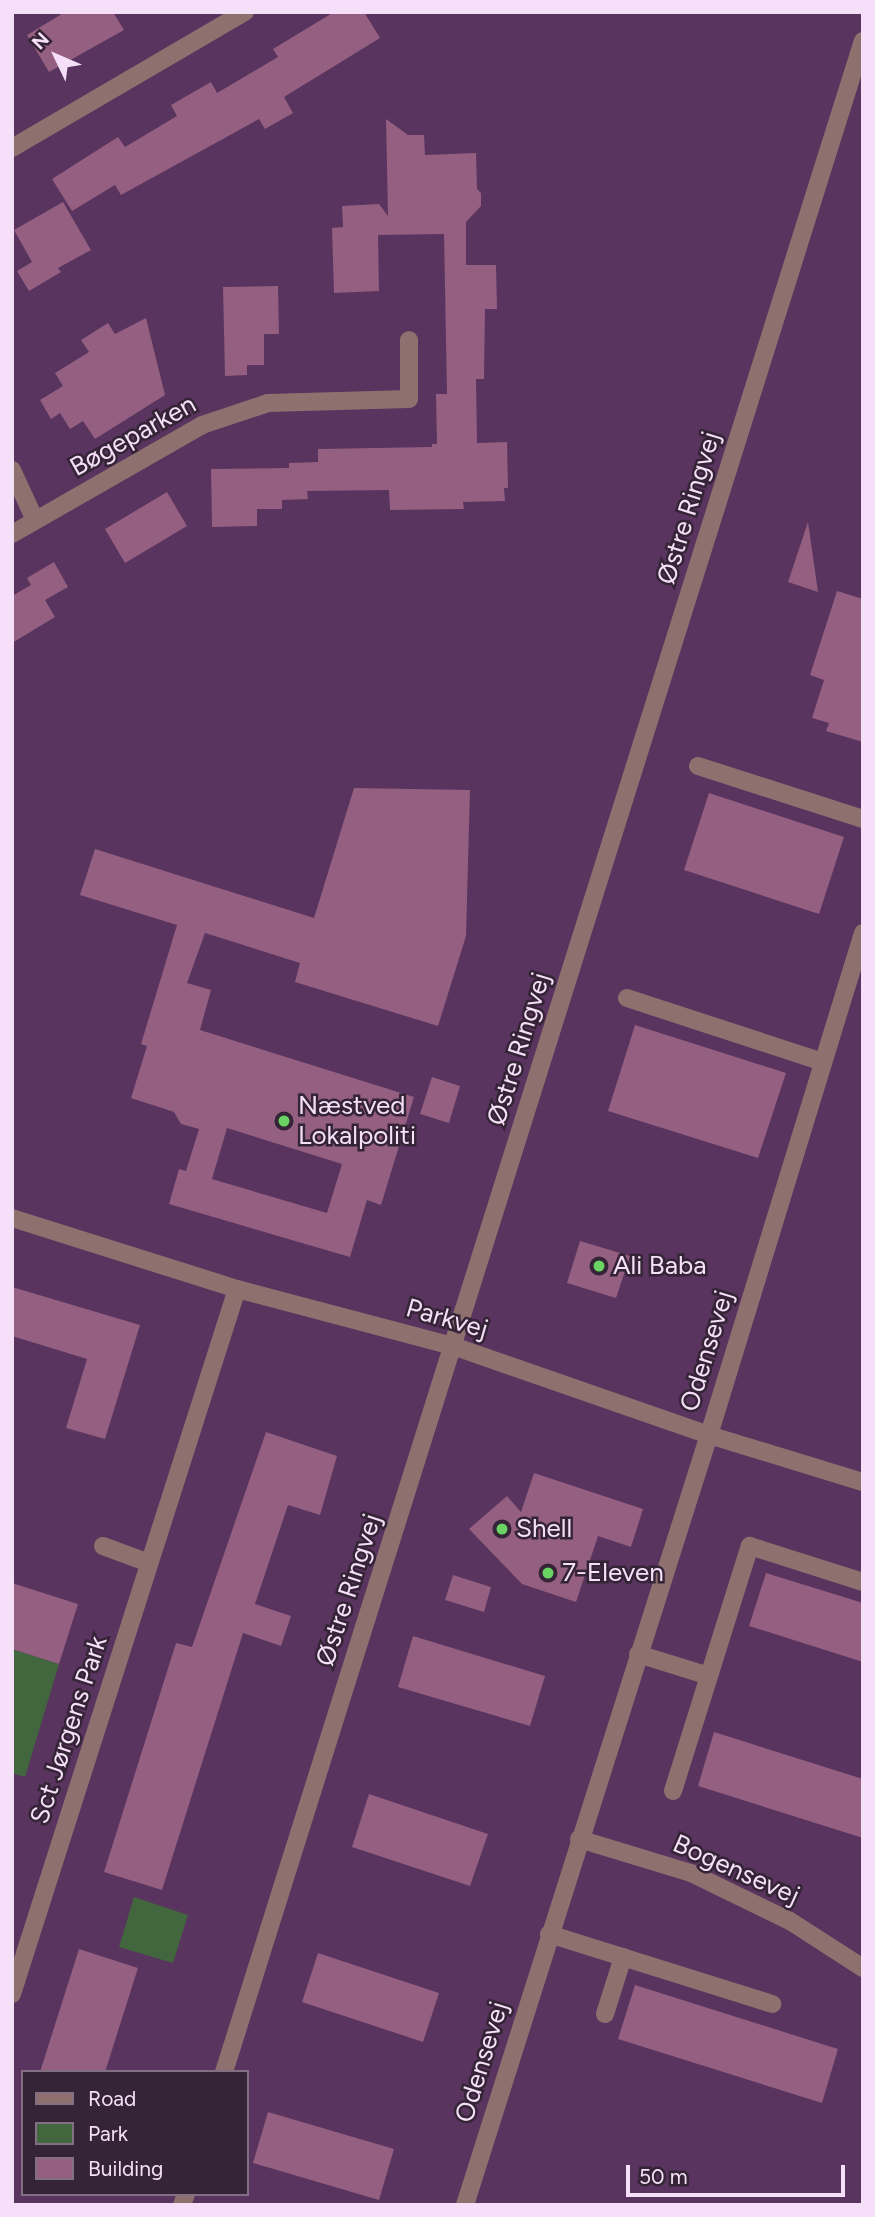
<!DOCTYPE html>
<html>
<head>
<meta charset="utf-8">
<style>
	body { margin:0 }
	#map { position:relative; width:875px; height:2217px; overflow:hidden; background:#58345e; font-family:Figtree,sans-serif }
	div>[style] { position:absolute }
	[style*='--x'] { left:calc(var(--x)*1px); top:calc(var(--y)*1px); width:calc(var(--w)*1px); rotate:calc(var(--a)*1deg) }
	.green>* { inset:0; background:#42673f }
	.building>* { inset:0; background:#945f80 }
	.minor>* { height:18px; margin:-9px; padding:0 9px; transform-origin:9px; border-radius:9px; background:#8e716f }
	.dots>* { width:19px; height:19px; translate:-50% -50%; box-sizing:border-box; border:4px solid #342436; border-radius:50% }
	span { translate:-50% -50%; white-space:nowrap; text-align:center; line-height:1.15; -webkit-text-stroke:5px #342436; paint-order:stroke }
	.street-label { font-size:26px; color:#f6e0f9 }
	.poi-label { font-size:26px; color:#f6e0f9 }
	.left { translate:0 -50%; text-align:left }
	.frame { position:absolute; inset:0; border:14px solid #f6e0f9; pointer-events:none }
	.legend { position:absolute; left:21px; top:2070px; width:228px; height:126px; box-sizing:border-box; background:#342436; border:2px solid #826f84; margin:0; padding:9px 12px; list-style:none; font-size:21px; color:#f6e0f9 }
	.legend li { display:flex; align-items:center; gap:14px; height:35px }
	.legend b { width:35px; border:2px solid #826f84 }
	.north { position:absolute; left:21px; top:21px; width:70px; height:70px; -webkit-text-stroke:5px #342436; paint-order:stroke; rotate:314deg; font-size:19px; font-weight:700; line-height:28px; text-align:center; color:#f6e0f9 }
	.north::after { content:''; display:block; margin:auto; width:24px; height:32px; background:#f6e0f9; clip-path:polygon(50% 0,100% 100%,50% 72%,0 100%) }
	.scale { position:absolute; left:626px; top:2165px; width:219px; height:32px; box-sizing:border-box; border:4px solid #f6e0f9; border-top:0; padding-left:9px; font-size:21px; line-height:24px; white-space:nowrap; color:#f6e0f9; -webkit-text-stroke:5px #342436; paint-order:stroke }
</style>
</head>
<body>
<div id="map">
	<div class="green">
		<i style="clip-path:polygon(12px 1649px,59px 1664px,25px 1777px,12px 1773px)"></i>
		<i style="clip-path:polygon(134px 1897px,188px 1915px,173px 1963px,119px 1947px)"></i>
	</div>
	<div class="building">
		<i style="clip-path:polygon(65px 12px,113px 12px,124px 30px,49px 72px,27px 35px)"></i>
		<i style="clip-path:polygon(334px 12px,364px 12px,380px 38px,284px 97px,293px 113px,265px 129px,259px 119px,121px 195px,115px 185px,72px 211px,52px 179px,118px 137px,125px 147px,177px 116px,171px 105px,211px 82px,217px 93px,278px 57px,273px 49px)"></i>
		<i style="clip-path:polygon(386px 119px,408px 135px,424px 135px,425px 155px,476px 153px,477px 189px,481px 193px,481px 206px,466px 222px,466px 265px,496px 265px,497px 309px,485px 309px,484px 379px,476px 379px,477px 443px,507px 442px,508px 488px,504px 488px,505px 501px,463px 502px,464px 509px,390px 510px,389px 490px,307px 491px,308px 499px,282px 500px,282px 509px,257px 509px,257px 526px,212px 527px,211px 469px,289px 468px,289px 463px,318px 462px,318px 449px,432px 447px,432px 444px,437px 444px,436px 394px,447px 394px,444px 234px,378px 235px,379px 291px,334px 293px,332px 228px,343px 227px,342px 206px,379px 204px,388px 216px)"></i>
		<i style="clip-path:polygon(63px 202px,91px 250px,58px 268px,61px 272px,29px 291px,17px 271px,32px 262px,14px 230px)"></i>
		<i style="clip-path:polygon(278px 286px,279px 334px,264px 334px,264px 365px,247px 365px,247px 375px,225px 376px,223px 287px)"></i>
		<i style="clip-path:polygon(146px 318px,165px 395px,95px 439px,83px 421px,70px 429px,60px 413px,51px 419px,40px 400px,63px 386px,55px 373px,89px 352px,81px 340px,108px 323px,115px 334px)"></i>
		<i style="clip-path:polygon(167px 492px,187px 526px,125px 563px,105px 529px)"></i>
		<i style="clip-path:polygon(808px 522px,818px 592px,788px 582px)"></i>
		<i style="clip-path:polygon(54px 562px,68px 587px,45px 600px,55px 617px,12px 643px,12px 596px,31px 585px,27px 578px)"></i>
		<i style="clip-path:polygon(837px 591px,863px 599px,863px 742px,826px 731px,829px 723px,812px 718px,824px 680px,810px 675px)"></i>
		<i style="clip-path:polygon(evenodd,354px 788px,470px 790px,466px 936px,438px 1026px,295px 982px,300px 963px,205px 933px,187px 983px,211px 990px,200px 1030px,414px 1097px,381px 1205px,367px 1200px,350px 1257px,169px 1204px,179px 1169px,186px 1171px,199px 1129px,181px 1124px,174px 1112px,131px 1098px,147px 1046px,141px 1044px,177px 925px,80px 895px,95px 849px,314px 918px,354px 788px,227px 1128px,342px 1164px,327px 1213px,212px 1179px,227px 1128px)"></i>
		<i style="clip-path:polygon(709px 793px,844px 837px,819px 914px,684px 870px)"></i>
		<i style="clip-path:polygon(635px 1025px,786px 1073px,758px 1158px,608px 1111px)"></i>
		<i style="clip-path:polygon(432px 1077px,460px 1086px,449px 1123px,420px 1114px)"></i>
		<i style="clip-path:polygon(580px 1241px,630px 1256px,616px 1298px,567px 1283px)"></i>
		<i style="clip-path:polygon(12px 1287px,140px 1325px,105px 1439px,66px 1428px,87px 1359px,12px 1336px)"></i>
		<i style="clip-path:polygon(266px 1432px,337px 1456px,320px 1515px,288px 1505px,255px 1604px,291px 1616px,281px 1646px,243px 1633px,162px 1890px,104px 1872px,176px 1643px,192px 1647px)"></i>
		<i style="clip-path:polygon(534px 1473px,643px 1509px,631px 1547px,598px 1536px,576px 1602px,522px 1584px,469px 1529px,507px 1496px,521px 1512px)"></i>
		<i style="clip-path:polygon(766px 1573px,863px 1603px,863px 1662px,749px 1626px)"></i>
		<i style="clip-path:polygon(453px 1575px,491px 1587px,484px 1612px,445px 1600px)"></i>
		<i style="clip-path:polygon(12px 1583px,78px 1604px,59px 1664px,12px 1649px)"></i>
		<i style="clip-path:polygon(413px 1636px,545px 1676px,530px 1726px,398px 1687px)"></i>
		<i style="clip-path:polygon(714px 1732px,863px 1779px,863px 1838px,698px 1786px)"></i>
		<i style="clip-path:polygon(369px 1794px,488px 1834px,470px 1886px,352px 1847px)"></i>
		<i style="clip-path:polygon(79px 1949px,138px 1968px,105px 2072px,40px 2072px)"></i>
		<i style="clip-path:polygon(318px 1953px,439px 1993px,423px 2042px,302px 2002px)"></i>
		<i style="clip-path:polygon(635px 1985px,838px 2049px,822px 2103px,618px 2039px)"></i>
		<i style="clip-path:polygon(268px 2112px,394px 2149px,379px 2200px,253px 2163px)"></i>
	</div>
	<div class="minor">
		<i style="--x:12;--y:148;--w:270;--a:-30.3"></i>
		<i style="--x:12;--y:470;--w:55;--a:65.3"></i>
		<i style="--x:12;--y:534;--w:219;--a:-29.8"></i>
		<i style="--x:202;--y:425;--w:70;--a:-18.4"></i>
		<i style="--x:268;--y:403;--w:141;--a:-1.6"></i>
		<i style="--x:409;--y:399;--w:59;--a:-90"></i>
		<i style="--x:698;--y:766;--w:173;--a:17.8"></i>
		<i style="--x:627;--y:998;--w:206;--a:18.1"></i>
		<i style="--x:12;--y:1218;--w:236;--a:17.5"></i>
		<i style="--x:237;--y:1289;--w:223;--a:14.8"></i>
		<i style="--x:453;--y:1346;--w:271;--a:19.2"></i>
		<i style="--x:709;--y:1435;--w:161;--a:17"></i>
		<i style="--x:103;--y:1546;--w:49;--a:20.3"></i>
		<i style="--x:638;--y:1654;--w:74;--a:17.2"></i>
		<i style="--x:673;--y:1791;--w:257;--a:-72.6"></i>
		<i style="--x:750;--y:1546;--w:119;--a:17.7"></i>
		<i style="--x:579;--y:1839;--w:117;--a:16.9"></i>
		<i style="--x:691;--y:1873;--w:110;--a:25.9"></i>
		<i style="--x:790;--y:1921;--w:87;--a:32.8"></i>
		<i style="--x:549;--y:1934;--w:234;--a:17.4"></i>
		<i style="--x:12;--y:1994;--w:740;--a:-72.3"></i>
		<i style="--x:605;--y:2014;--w:60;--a:-72.5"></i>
		<i style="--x:224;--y:2072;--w:2129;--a:-72.54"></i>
		<i style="--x:182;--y:2205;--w:12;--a:-70"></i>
		<i style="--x:465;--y:2205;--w:808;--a:-72.42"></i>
		<i style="--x:709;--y:1435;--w:525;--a:-72.95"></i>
	</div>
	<div class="dots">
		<i style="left:284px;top:1121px;background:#6ad363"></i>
		<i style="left:599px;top:1266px;background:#6ad363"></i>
		<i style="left:502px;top:1529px;background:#6ad363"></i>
		<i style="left:548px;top:1573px;background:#6ad363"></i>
	</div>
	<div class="street-label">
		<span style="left:133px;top:436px;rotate:-29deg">Bøgeparken</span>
		<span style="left:689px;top:508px;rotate:-73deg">Østre Ringvej</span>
		<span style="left:519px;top:1049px;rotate:-73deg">Østre Ringvej</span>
		<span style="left:447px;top:1319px;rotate:16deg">Parkvej</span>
		<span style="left:707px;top:1351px;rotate:-73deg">Odensevej</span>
		<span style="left:349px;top:1590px;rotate:-72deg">Østre Ringvej</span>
		<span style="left:69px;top:1730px;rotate:-72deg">Sct Jørgens Park</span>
		<span style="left:736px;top:1870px;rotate:24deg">Bogensevej</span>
		<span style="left:482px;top:2062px;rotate:-73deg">Odensevej</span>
	</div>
	<div class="poi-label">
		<span class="left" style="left:298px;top:1121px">Næstved<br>Lokalpoliti</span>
		<span class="left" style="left:613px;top:1266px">Ali Baba</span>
		<span class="left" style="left:516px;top:1529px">Shell</span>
		<span class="left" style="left:562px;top:1573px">7-Eleven</span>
	</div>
	<div class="frame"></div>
	<ul class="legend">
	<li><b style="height:9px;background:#8e716f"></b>Road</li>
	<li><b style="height:19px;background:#42673f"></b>Park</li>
	<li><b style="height:19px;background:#945f80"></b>Building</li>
	</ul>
	<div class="north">N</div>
	<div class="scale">50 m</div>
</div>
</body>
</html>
